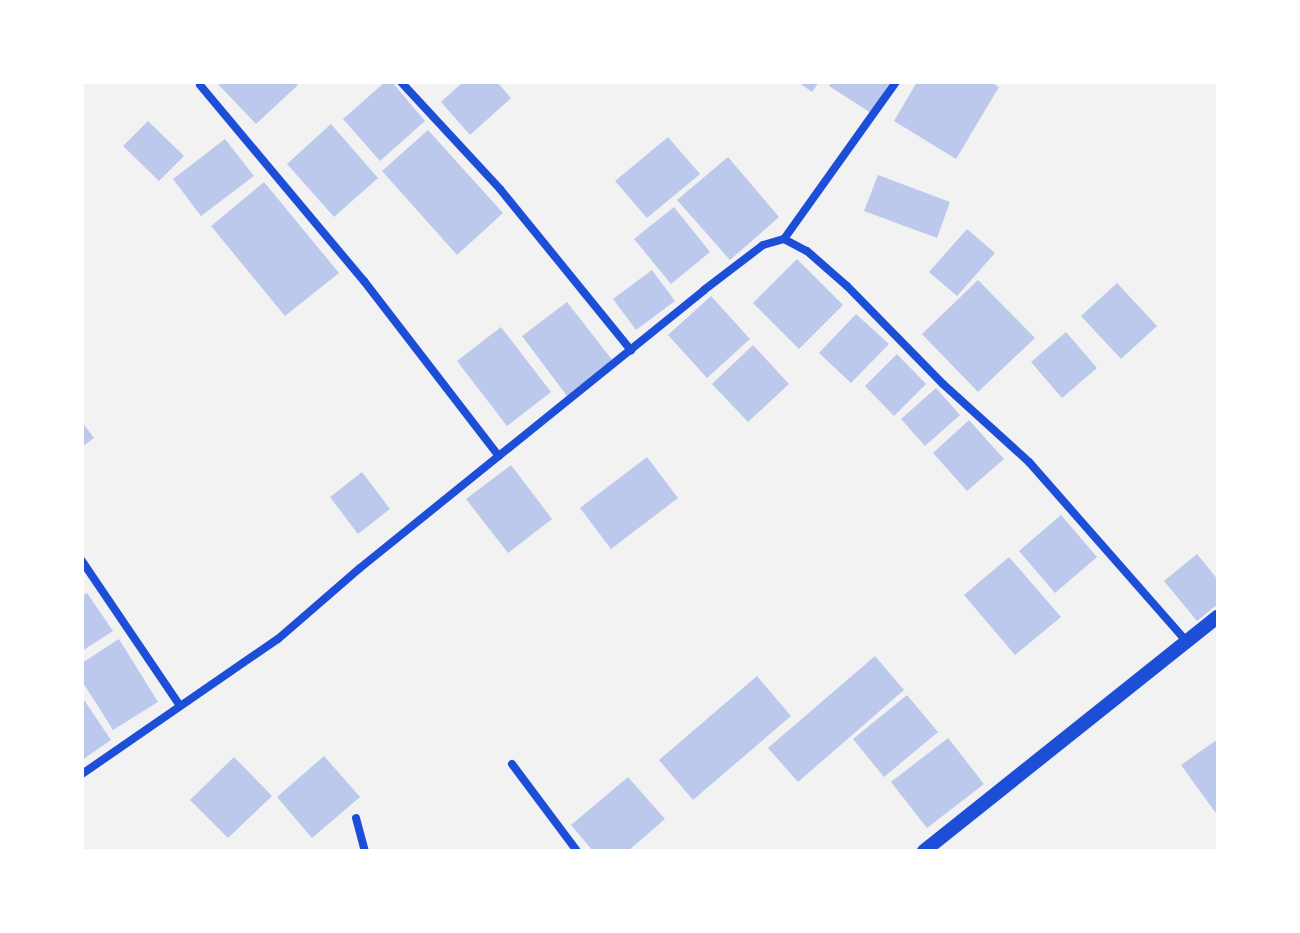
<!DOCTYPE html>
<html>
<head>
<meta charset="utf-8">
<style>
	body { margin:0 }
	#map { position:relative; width:1300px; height:933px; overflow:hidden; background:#f2f2f2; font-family:Jost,sans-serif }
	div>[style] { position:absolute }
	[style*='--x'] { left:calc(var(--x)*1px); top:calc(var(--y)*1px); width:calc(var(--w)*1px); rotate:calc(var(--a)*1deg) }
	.building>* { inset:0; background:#bdc9ec }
	.minor>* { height:8px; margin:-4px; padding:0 4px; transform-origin:4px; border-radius:4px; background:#1d4ed8 }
	.tertiary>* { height:14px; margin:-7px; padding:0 7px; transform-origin:7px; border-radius:7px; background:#1d4ed8 }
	span { translate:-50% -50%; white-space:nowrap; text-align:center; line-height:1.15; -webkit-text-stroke:8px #fff; paint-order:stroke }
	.frame { position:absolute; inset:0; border:84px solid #fff; pointer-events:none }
</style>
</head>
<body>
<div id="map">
	<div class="building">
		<i style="clip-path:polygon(216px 82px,295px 82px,298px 85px,256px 124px)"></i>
		<i style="clip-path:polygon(385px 82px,392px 82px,425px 121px,380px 161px,343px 119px)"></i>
		<i style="clip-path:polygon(463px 82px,497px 82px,511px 98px,470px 135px,441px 102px)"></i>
		<i style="clip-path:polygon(798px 82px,819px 82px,812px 92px)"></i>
		<i style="clip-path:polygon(832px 82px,890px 82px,871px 113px,829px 86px)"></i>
		<i style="clip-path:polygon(917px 82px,990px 82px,999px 87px,956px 159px,894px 121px)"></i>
		<i style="clip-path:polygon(148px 121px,184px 156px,159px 181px,123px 146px)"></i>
		<i style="clip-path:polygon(331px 124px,378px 178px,334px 217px,287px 164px)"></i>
		<i style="clip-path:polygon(428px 130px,503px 213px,457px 255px,382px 171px)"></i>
		<i style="clip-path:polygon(668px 137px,700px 174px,647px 218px,615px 181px)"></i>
		<i style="clip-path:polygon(225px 139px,254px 176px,201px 216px,173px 179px)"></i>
		<i style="clip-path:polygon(728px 157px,779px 217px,730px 260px,677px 200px)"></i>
		<i style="clip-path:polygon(878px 175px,950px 202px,937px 238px,864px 211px)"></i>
		<i style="clip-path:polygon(264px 182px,339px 273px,285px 316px,211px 226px)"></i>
		<i style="clip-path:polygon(674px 207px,710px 252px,671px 284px,634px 239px)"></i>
		<i style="clip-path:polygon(967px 229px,995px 253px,957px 296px,929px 272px)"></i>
		<i style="clip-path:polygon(797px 259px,843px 305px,799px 349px,753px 303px)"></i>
		<i style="clip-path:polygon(652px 270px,675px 301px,636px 330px,613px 299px)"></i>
		<i style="clip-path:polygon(978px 280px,1035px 338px,978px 392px,922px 334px)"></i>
		<i style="clip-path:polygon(1117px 283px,1157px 326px,1121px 359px,1081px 316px)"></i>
		<i style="clip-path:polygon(711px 296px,750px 339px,707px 378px,668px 335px)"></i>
		<i style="clip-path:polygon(567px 302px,613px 361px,567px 396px,522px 336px)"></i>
		<i style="clip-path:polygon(856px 314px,889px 344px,851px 383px,819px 353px)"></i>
		<i style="clip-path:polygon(501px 327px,551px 392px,507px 426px,457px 361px)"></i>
		<i style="clip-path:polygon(1066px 332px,1097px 368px,1062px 398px,1031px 362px)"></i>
		<i style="clip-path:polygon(753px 345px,789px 384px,748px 422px,712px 384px)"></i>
		<i style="clip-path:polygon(897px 354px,926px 384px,894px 416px,865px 386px)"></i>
		<i style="clip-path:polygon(936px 388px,960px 415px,925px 446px,901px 419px)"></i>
		<i style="clip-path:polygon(969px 420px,1004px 459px,967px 491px,933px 453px)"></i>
		<i style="clip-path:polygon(82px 422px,94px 438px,82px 447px)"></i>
		<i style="clip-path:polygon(647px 457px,678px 498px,611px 549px,580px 508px)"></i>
		<i style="clip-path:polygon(511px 465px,552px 519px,508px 553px,466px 499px)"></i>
		<i style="clip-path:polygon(362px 472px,390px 509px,358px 534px,330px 497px)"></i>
		<i style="clip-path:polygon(1061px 515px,1097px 557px,1055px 593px,1019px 551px)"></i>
		<i style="clip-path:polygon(1197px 554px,1218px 580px,1218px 604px,1197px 621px,1164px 581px)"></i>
		<i style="clip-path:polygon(1009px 557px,1061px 617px,1015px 655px,964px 595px)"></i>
		<i style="clip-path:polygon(87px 593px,113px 631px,82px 651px,82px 596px)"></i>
		<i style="clip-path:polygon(119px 639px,158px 702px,113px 730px,82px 681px,82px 663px)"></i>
		<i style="clip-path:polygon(875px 656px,904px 690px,798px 782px,768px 748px)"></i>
		<i style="clip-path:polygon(757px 676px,791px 716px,693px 800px,659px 760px)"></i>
		<i style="clip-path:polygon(907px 695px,938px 732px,884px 777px,853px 739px)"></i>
		<i style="clip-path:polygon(82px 697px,111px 740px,82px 760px)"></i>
		<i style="clip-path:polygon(948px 738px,984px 784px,927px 828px,891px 782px)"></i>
		<i style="clip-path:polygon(1218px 739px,1218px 816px,1181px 765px)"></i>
		<i style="clip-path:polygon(324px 756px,360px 797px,312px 838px,277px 797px)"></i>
		<i style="clip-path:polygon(234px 757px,272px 796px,228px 838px,190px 800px)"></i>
		<i style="clip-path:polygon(628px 777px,665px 819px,628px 851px,593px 851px,571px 825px)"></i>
	</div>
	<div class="minor">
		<i style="--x:401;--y:82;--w:146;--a:47.2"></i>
		<i style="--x:500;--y:189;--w:208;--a:50.9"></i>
		<i style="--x:200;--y:85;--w:256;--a:50.1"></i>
		<i style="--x:364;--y:281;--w:221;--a:52.4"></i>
		<i style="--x:784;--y:239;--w:193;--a:-54.5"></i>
		<i style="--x:82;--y:561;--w:173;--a:55.9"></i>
		<i style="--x:512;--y:764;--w:109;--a:53.2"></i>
		<i style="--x:82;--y:774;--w:238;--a:-34.6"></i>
		<i style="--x:278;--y:639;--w:108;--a:-40.9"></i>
		<i style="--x:360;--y:568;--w:442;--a:-38.9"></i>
		<i style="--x:704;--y:290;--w:74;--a:-37.3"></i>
		<i style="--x:763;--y:245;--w:22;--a:-16"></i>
		<i style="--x:784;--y:239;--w:26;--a:28"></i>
		<i style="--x:807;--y:251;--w:53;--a:41.2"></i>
		<i style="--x:847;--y:286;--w:137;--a:45.6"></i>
		<i style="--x:943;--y:384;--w:116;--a:42.2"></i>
		<i style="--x:1029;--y:462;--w:238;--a:48.7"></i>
		<i style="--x:356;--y:818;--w:34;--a:75"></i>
	</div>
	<div class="tertiary">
		<i style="--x:924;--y:851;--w:376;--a:-38.6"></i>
	</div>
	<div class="frame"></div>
</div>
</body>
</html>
